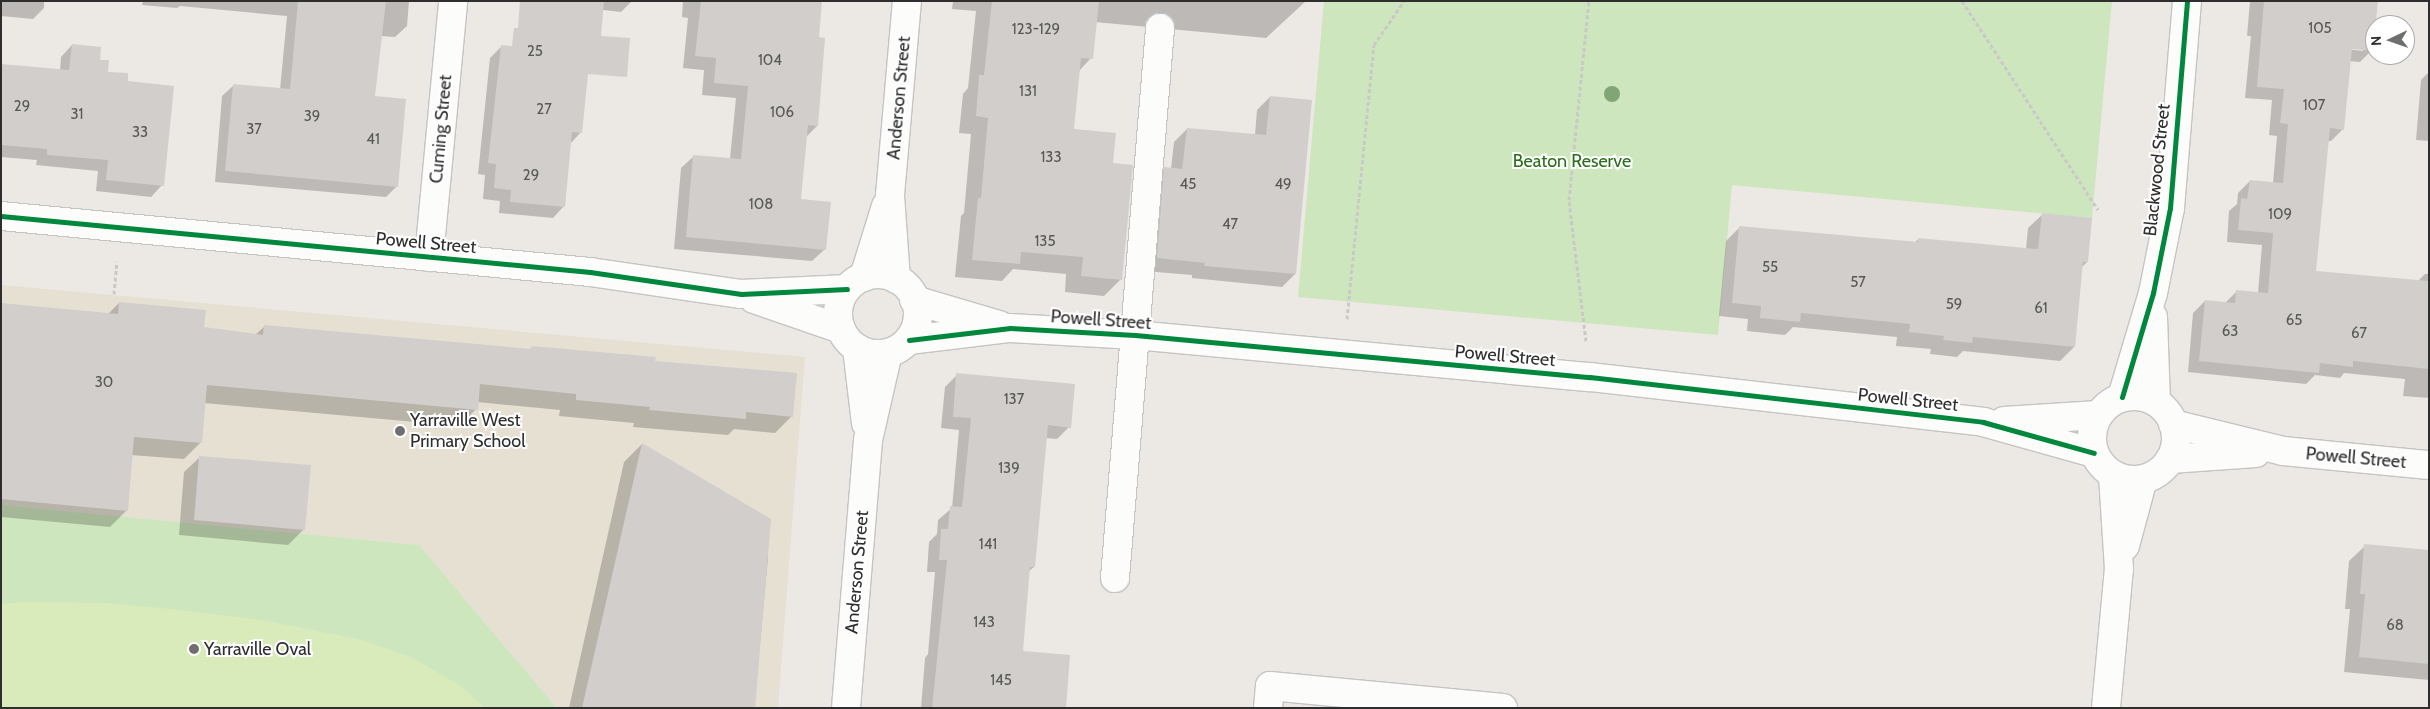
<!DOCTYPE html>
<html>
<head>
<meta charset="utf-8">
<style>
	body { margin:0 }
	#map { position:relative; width:2430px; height:709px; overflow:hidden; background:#ece8e4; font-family:Cabin,sans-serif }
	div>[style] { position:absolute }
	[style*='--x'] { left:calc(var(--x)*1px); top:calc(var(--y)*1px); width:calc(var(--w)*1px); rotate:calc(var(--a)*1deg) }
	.education>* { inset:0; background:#e6e0d3 }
	.green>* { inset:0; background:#cee6be }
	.pitch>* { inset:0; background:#d9eabb }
	.shadow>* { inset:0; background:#0003 }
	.building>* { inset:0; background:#d1cecb }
	.path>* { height:3px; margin-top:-1.5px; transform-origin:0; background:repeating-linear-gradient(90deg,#c9c9c8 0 4px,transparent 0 6.5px) }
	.roads { filter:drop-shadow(1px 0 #c5c4c5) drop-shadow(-1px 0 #c5c4c5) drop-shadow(0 1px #c5c4c5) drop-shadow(0 -1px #c5c4c5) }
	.minor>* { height:28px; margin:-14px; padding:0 14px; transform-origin:14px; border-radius:14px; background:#fcfcfb }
	.minor>.ring { margin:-14px; padding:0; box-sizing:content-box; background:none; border:28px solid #fcfcfb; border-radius:50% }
	.cycleway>* { height:5px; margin:-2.5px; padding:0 2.5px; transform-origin:2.5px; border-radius:2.5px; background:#00873e }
	.trees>* { width:16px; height:16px; margin:-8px; border-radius:50%; background:#82a575 }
	.dots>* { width:14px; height:14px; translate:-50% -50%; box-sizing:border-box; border:2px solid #fff; border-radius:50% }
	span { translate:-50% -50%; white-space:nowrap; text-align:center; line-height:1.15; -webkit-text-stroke:4px #fff; paint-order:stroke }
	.number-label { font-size:15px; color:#585857 }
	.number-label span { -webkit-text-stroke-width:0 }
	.street-label { font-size:18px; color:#2e2e2e }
	.park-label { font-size:18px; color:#2c6e1b }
	.poi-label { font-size:18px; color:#2e2e2e }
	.left { translate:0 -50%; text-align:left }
	.frame { position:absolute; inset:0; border:2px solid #2e2e2e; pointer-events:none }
	.north { position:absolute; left:2365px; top:15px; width:50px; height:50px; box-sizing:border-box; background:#fff; border:1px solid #ababab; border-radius:50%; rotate:267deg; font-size:14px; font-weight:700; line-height:20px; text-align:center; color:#2e2e2e }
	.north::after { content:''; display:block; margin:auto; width:18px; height:22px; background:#706f6e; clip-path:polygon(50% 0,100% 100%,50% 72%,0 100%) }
</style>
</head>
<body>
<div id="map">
	<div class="education">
		<i style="clip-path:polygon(1px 285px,805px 357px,778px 708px,557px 708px,419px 545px,1px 505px)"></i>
	</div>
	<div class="green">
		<i style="clip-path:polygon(1324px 1px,2112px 1px,2092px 218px,1732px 185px,1718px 335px,1298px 297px)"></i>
		<i style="clip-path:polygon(1px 505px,419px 545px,557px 708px,1px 708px)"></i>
	</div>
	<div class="pitch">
		<i style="clip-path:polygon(24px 602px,106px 603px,172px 609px,262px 620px,362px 640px,411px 657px,461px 686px,485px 708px,1px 708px,1px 604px)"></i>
	</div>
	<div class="shadow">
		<i style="clip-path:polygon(1px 1px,44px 1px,44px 8px,33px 19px,1px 16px)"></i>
		<i style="clip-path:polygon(139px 1px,409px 1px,407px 26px,395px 37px,380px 36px,373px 97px,397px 186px,386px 197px,215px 182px,222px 96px,234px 85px,280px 90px,287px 16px,180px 6px,177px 8px,142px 5px,143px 2px)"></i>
		<i style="clip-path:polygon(525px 1px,632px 1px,621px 12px)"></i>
		<i style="clip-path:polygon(683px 1px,821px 1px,817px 38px,817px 126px,806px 137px,799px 200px,825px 249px,812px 261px,674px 249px,681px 168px,694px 156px,730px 159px,736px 98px,702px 95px,704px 70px,683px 68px,688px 18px,682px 17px)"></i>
		<i style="clip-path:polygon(953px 1px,1306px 1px,1266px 38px,1095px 22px,1091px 58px,1079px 71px,1073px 130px,1111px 164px,1121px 279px,1104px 296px,1065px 292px,1066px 274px,1013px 269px,1002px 281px,955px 277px,961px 216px,964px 213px,971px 134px,959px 133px,963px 94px,968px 88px,976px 11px,952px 9px)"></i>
		<i style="clip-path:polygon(evenodd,2250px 1px,2377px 1px,2372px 50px,2360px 62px,2349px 61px,2343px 129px,2331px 141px,2327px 141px,2315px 272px,2417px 282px,2425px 274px,2429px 274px,2429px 398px,2403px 396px,2405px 379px,2344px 373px,2340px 378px,2315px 375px,2306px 384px,2188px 372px,2193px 313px,2205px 301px,2225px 303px,2237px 291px,2258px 293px,2262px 245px,2227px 242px,2229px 211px,2237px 204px,2238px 193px,2250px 181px,2273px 183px,2277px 136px,2269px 135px,2272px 100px,2245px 98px,2251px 36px,2247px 36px,2250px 1px,2345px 47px,2363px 49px,2363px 51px,2345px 49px,2345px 47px)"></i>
		<i style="clip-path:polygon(72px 45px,99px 61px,107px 73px,127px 82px,162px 185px,151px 197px,96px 191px,98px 171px,36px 165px,37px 160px,1px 157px,1px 65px,60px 71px,61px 57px)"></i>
		<i style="clip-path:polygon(502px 46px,581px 132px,570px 144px,564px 206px,553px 218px,499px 213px,500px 201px,483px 199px,485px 175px,478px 174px,490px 58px)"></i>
		<i style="clip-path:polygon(2429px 72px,2429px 141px,2416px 140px,2421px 80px)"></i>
		<i style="clip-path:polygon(1270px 97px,1295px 274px,1282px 287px,1192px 278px,1192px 275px,1144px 271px,1152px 182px,1165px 169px,1171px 169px,1174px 142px,1187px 129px,1255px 135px,1257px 110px)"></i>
		<i style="clip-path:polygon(2042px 215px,2087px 262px,2081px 268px,2074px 347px,2060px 361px,1963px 351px,1957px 357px,1930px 354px,1931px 349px,1896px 346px,1897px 337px,1793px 327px,1785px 335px,1747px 331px,1748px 319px,1719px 316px,1726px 241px,1740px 227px,1914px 243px,1919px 239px,2026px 249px,2028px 228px)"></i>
		<i style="clip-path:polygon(119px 303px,203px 328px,255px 335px,265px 326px,529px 350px,532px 347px,654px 362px,792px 416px,775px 433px,734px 429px,728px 435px,633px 427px,634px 423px,559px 416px,560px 410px,477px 402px,476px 409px,460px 426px,204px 403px,201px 442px,184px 459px,131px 455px,127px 510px,110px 527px,1px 517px,1px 304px,108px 314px)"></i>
		<i style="clip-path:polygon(957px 375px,1069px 427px,1057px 439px,1046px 438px,1034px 567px,1028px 572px,1022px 652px,1065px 708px,921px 708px,925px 658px,928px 654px,935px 572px,927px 572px,929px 542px,937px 534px,938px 520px,952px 508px,959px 430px,941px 428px,945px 387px)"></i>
		<i style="clip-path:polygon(642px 444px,768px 557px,754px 708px,569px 708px,624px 462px)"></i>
		<i style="clip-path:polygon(200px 457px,304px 529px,288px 545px,179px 535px,184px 472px)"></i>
		<i style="clip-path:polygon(2365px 546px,2429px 552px,2429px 680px,2344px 672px,2350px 609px,2345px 609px,2349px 561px)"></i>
	</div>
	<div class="building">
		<i style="clip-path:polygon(298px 1px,386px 1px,375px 96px,406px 99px,398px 187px,225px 171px,233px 84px,290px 89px)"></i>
		<i style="clip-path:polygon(520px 1px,604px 1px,601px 36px,630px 38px,627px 77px,588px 74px,582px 133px,572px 132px,565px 207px,510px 202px,511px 190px,494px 188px,496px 164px,488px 163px,501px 45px,512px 46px,514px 28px,518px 28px)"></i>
		<i style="clip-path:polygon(701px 1px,822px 1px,819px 37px,825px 38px,818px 126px,808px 125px,801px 199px,831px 202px,826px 250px,686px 237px,693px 155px,741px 159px,748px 86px,714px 83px,716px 58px,695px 56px)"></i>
		<i style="clip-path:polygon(992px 1px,1099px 1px,1093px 59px,1081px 58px,1074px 129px,1116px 133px,1113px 163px,1133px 165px,1122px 280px,1081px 276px,1083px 257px,1021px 252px,1020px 264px,972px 260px,978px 198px,981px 198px,988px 118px,976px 116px,979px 75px,984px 75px)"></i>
		<i style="clip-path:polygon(2264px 1px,2378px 1px,2373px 51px,2352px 49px,2344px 130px,2330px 128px,2316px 271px,2429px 281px,2429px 369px,2353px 361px,2353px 367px,2320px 363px,2319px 373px,2199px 361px,2205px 300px,2235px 303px,2236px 290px,2268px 293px,2273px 233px,2238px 230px,2241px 198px,2247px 199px,2250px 180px,2283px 183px,2288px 124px,2280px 123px,2284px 89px,2257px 87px)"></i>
		<i style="clip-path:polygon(72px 44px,101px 47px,100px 60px,109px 60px,108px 72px,128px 73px,128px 81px,174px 86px,164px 186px,106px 180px,108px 160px,47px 155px,47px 149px,1px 145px,1px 64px,69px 70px)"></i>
		<i style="clip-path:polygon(1270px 96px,1312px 100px,1296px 274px,1204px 266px,1205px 263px,1157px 258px,1164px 167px,1182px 169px,1187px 128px,1266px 135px)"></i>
		<i style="clip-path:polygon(2042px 213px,2092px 218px,2088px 262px,2083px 262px,2075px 347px,1973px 337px,1972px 343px,1943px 340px,1944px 336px,1909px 332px,1910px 324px,1801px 313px,1800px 322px,1760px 318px,1761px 306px,1732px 303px,1739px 226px,1918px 242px,1918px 238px,2038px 249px)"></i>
		<i style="clip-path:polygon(119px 302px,206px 310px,204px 327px,263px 335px,264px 325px,531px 349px,531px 346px,656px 357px,655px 361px,797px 373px,793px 417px,746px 412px,746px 419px,649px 410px,650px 407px,576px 400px,576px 394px,480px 384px,478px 410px,207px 385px,202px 443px,134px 437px,128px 511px,1px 499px,1px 303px,118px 314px)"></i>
		<i style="clip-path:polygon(956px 373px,1075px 384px,1071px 428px,1048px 425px,1035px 567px,1030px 567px,1023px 651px,1070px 655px,1066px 708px,932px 708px,947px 560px,939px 560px,941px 529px,948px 529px,950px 506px,962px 507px,971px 418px,953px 417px)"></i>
		<i style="clip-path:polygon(642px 443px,771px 519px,755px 708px,582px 708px)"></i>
		<i style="clip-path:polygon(199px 456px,311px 465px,305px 530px,194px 520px)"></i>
		<i style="clip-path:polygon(2364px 544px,2429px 550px,2429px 664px,2359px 657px,2365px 594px,2360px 594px)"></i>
	</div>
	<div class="path">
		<i style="--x:1962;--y:1;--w:249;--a:56.9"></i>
		<i style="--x:114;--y:294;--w:33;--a:-85"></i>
		<i style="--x:1347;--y:319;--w:275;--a:-84.4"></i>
		<i style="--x:1374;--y:45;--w:53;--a:-55.7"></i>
		<i style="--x:1586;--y:341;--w:142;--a:-96.9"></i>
		<i style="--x:1569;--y:200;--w:200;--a:-84.3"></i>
	</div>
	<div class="roads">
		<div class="minor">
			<i style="--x:1;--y:216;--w:592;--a:5.43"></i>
			<i style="--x:590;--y:272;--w:153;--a:8.3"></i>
			<i style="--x:741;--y:294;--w:106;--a:-2.7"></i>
			<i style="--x:429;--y:257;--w:257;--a:-84.6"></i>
			<i class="ring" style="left:838px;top:274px;width:52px;height:52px"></i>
			<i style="--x:864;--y:277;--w:74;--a:-72.8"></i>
			<i style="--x:896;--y:279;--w:84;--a:-94.1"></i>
			<i style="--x:890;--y:195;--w:195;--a:-85"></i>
			<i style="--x:754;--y:299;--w:92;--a:19"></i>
			<i style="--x:914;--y:300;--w:89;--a:16.4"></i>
			<i style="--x:2153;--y:317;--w:84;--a:88"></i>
			<i style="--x:909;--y:340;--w:102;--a:-6.8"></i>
			<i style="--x:1010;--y:328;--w:125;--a:3.2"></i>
			<i style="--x:1135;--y:335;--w:457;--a:5.3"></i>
			<i style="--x:1590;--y:377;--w:396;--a:6.5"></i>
			<i style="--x:1983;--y:422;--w:115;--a:15.6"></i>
			<i style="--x:857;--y:348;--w:76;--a:83.2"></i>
			<i class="ring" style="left:2092px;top:396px;width:56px;height:56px"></i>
			<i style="--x:2122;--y:397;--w:109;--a:-73.4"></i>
			<i style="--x:2153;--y:293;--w:87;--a:-78.7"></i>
			<i style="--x:2170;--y:208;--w:208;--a:-85.3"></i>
			<i style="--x:2004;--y:421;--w:94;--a:-3.7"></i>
			<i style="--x:2173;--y:424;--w:113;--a:13.8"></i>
			<i style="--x:2283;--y:451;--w:147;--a:5.5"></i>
			<i style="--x:2170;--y:459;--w:86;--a:-4"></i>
			<i style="--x:2125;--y:546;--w:69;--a:-75"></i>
			<i style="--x:1115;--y:578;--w:552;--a:-85.32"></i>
			<i style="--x:846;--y:708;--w:269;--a:-85.3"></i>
			<i style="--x:868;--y:440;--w:89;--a:-77.1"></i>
			<i style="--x:1268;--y:708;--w:22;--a:-85"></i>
			<i style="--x:1270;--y:686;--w:234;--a:5.4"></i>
			<i style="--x:2106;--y:708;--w:140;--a:-84.7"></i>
			<i style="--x:2119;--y:569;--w:94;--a:-93.7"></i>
		</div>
	</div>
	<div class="cycleway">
		<i style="--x:1;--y:216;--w:592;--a:5.43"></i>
		<i style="--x:590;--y:272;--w:153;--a:8.3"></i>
		<i style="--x:741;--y:294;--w:106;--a:-2.7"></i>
		<i style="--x:909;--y:340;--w:102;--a:-6.8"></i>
		<i style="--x:1010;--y:328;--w:125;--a:3.2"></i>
		<i style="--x:1135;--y:335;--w:457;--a:5.3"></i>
		<i style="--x:1590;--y:377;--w:396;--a:6.5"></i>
		<i style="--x:1983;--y:422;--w:115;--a:15.6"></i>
		<i style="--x:2122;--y:397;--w:109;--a:-73.4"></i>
		<i style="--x:2153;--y:293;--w:87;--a:-78.7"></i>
		<i style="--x:2170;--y:208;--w:208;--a:-85.3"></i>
	</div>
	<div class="trees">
		<i style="left:1612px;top:94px"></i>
	</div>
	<div class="dots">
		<i style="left:400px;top:431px;background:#706f6e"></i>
		<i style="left:194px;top:649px;background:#706f6e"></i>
	</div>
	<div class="number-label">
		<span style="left:2320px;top:29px">105</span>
		<span style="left:1036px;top:30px">123-129</span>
		<span style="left:535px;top:52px">25</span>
		<span style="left:770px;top:61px">104</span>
		<span style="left:1028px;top:92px">131</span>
		<span style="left:2314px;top:106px">107</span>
		<span style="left:22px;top:107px">29</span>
		<span style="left:544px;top:110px">27</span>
		<span style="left:782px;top:113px">106</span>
		<span style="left:77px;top:115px">31</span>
		<span style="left:312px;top:117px">39</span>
		<span style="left:254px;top:130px">37</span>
		<span style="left:140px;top:133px">33</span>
		<span style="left:373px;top:140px">41</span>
		<span style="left:1051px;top:158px">133</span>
		<span style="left:531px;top:176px">29</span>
		<span style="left:1188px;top:185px">45</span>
		<span style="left:1283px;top:185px">49</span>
		<span style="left:761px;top:205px">108</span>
		<span style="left:2280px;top:215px">109</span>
		<span style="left:1230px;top:225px">47</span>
		<span style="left:1045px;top:242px">135</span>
		<span style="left:1770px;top:268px">55</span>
		<span style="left:1858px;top:283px">57</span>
		<span style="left:1954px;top:305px">59</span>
		<span style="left:2041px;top:309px">61</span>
		<span style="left:2294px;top:321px">65</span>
		<span style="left:2230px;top:332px">63</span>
		<span style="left:2359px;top:334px">67</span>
		<span style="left:104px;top:383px">30</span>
		<span style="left:1014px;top:400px">137</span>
		<span style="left:1009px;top:469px">139</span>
		<span style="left:988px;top:545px">141</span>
		<span style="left:984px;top:623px">143</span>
		<span style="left:2395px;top:626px">68</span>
		<span style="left:1001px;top:681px">145</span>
	</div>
	<div class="street-label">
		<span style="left:899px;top:98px;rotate:-85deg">Anderson Street</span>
		<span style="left:441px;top:129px;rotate:-85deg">Cuming Street</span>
		<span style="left:2157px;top:170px;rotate:-84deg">Blackwood Street</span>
		<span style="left:426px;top:243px;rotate:5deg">Powell Street</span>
		<span style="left:1101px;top:320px;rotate:4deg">Powell Street</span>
		<span style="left:1505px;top:356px;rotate:5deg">Powell Street</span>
		<span style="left:1908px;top:400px;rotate:6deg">Powell Street</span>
		<span style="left:2356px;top:458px;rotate:5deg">Powell Street</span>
		<span style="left:857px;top:572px;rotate:-85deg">Anderson Street</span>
	</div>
	<div class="park-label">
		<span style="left:1572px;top:161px">Beaton Reserve</span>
	</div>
	<div class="poi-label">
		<span class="left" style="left:410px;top:431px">Yarraville West<br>Primary School</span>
		<span class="left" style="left:204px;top:649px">Yarraville Oval</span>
	</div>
	<div class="frame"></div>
	<div class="north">N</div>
</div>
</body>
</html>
